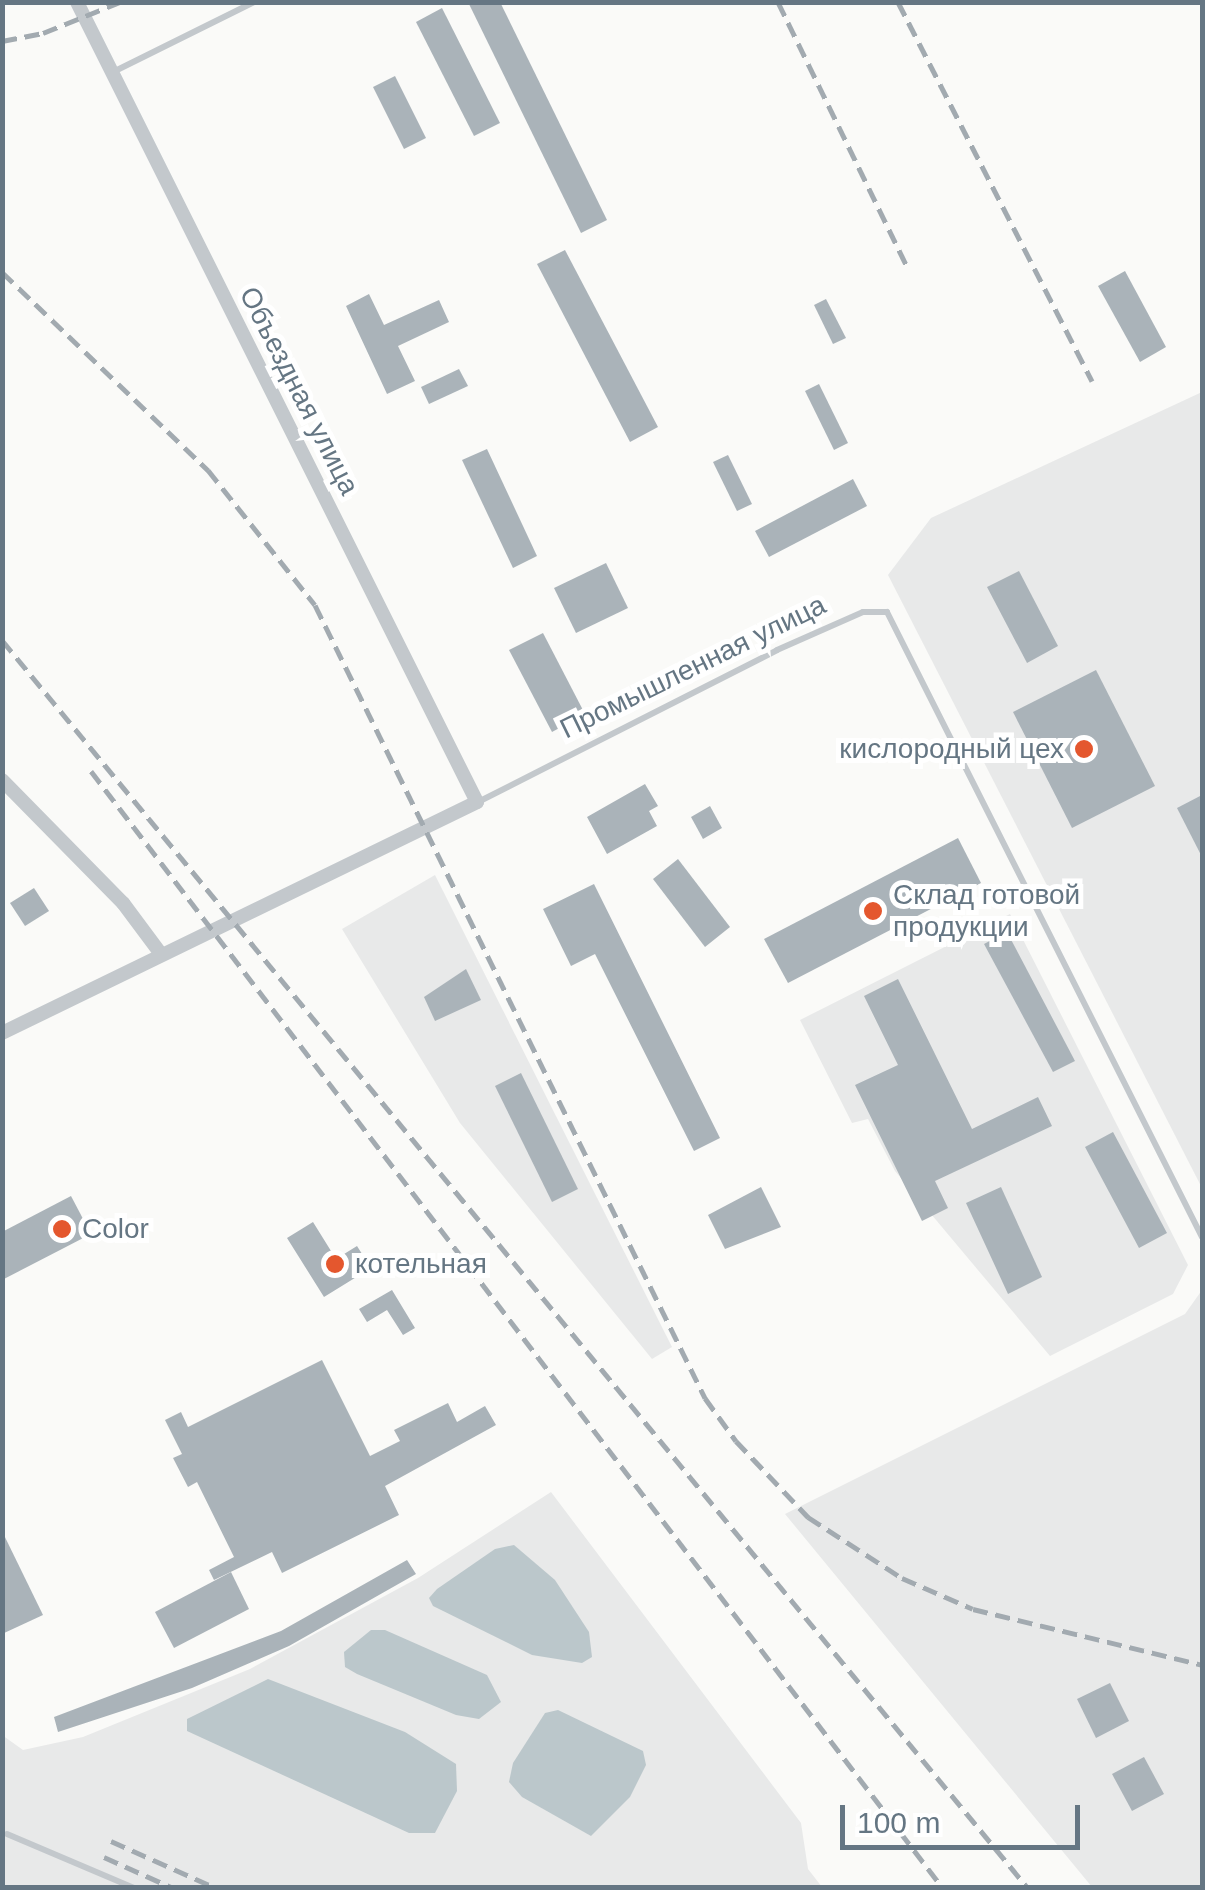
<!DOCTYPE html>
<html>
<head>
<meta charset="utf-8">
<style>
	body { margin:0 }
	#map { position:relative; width:1205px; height:1890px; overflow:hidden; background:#fafaf8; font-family:Helvetica,sans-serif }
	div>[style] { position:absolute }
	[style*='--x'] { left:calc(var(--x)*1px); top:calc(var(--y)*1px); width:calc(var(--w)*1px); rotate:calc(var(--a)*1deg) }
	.built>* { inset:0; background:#e8e9e9 }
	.water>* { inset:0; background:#bbc7cb }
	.building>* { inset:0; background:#aab3b9 }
	.lane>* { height:6px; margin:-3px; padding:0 3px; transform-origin:3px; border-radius:3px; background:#c3c8cc }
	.street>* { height:14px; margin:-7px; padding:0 7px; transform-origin:7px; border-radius:7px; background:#c3c8cc }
	.rail>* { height:5px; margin-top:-2.5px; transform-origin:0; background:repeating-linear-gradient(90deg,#a2aab0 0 15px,transparent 0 23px) }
	.dots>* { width:28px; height:28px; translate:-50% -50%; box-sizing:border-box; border:5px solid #fff; border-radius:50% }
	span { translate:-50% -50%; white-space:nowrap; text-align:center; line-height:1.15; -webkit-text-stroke:10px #fff; paint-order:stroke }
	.street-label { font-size:28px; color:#657683 }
	.poi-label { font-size:28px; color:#657683 }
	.right { translate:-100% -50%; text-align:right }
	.left { translate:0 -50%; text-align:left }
	.frame { position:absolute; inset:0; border:5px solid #657683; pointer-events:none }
	.scale { position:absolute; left:840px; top:1805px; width:240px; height:45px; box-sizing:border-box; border:5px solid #657683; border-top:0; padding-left:12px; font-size:30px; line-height:35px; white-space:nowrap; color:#657683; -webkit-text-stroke:8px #fff; paint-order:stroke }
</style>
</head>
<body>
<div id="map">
	<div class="built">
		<i style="clip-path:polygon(1202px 392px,1202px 1188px,888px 575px,931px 518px)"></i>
		<i style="clip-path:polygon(435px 875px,672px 1347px,652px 1359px,460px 1123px,342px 929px)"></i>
		<i style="clip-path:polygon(1010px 914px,1188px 1265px,1173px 1294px,1050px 1356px,895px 1171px,868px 1119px,852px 1123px,800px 1020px)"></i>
		<i style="clip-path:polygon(1202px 1290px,1202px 1887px,1092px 1887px,785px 1514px,1185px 1314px)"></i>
		<i style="clip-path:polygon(551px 1492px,801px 1823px,808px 1869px,822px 1887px,3px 1887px,2px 1735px,23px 1750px,83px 1737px,250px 1669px,418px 1578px)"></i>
	</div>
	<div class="water">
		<i style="clip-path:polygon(514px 1545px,555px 1580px,589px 1632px,592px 1657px,582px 1663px,532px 1655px,433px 1606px,429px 1598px,437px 1589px,495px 1549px)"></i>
		<i style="clip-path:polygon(371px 1630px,385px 1630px,487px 1675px,501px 1702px,479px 1719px,456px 1715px,357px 1674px,345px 1667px,344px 1652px)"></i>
		<i style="clip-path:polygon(268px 1679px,405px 1732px,456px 1764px,457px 1791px,435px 1833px,409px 1833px,187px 1731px,187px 1719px)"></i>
		<i style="clip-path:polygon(558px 1710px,643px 1751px,646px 1765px,630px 1797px,591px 1836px,522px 1797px,509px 1782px,513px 1763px,545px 1713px)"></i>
	</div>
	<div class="building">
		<i style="clip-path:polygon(468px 2px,500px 2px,607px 220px,581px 233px)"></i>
		<i style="clip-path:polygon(442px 8px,500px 123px,474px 136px,416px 22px)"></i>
		<i style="clip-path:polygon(395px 76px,426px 138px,404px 149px,373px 87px)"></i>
		<i style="clip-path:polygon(565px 250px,658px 427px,630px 442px,537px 264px)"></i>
		<i style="clip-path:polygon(1125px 271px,1166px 347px,1140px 362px,1098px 286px)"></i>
		<i style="clip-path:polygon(369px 294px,384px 325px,439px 300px,449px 322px,398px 346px,415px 381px,387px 394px,346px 306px)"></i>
		<i style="clip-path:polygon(826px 299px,846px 338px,833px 344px,814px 305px)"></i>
		<i style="clip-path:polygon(459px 369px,468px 386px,429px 404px,421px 387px)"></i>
		<i style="clip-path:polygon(819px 384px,848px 443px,834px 450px,805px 391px)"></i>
		<i style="clip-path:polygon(487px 449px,537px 556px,513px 568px,462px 460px)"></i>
		<i style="clip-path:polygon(728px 455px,752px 504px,737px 511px,713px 462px)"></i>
		<i style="clip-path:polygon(853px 479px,867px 506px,769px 557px,755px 531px)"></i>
		<i style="clip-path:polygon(606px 563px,628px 608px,576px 633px,554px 588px)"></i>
		<i style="clip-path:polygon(1019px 571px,1058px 646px,1027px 663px,987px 587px)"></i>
		<i style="clip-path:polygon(543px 633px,585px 714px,552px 732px,509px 650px)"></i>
		<i style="clip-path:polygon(1096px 670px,1155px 786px,1072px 828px,1013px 712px)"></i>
		<i style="clip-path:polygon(645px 784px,658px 806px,649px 811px,657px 826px,607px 854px,587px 817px)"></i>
		<i style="clip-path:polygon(1202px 795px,1202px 857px,1177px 808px)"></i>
		<i style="clip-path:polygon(710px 806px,722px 828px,703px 839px,691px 817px)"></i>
		<i style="clip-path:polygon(958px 838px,981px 883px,788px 983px,764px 939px)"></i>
		<i style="clip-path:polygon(678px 859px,730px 927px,705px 947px,653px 879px)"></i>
		<i style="clip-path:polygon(594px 884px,720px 1138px,694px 1151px,595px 954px,571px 966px,543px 909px)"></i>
		<i style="clip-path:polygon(34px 888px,49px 911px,25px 926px,10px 903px)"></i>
		<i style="clip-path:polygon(1007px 932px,1075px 1061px,1053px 1072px,984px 944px)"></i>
		<i style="clip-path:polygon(466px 969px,481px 1000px,435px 1021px,424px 997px)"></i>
		<i style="clip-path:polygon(898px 979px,972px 1129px,1038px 1097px,1052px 1126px,935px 1181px,948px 1208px,922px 1221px,855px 1085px,898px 1065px,864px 996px)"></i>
		<i style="clip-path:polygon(521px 1073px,578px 1189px,552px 1202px,495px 1086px)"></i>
		<i style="clip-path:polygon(1113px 1132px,1167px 1233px,1139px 1248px,1085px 1147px)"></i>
		<i style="clip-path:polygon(761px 1187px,781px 1227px,725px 1249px,708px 1215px)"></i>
		<i style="clip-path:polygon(1001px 1187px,1042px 1277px,1008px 1294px,966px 1203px)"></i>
		<i style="clip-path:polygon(71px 1196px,91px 1234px,2px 1280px,2px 1232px)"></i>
		<i style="clip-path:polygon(313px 1222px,336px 1259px,357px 1246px,371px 1268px,324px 1297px,287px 1238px)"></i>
		<i style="clip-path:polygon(392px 1290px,415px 1328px,403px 1335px,387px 1310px,367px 1322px,359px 1309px)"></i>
		<i style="clip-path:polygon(322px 1360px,370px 1456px,400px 1441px,394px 1430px,448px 1403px,457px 1422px,485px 1406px,496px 1425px,385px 1486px,399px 1515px,282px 1573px,272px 1552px,214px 1580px,209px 1570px,234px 1557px,197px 1482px,188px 1487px,173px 1458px,182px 1454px,165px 1420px,181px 1412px,188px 1427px)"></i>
		<i style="clip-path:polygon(2px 1531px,43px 1615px,2px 1634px)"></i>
		<i style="clip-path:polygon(407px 1560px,416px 1574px,289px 1646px,192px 1688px,58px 1732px,54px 1717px,281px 1631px)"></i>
		<i style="clip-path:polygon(231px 1572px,249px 1609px,174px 1648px,155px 1612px)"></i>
		<i style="clip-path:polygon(1110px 1683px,1129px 1721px,1096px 1738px,1077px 1699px)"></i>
		<i style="clip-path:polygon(1144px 1757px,1164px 1794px,1132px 1811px,1112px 1774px)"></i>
	</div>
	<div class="lane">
		<i style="--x:113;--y:72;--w:157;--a:-26.4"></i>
		<i style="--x:478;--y:802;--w:335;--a:-26.9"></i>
		<i style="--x:777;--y:650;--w:94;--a:-23.8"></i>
		<i style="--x:863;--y:612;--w:24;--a:0"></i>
		<i style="--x:887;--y:612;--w:700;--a:63.25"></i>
		<i style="--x:7;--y:1834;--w:138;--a:23"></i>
	</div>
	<div class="street">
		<i style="--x:2;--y:780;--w:173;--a:45.5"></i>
		<i style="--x:123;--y:903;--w:64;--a:53.3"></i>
		<i style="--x:2;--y:1033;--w:528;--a:-25.93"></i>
		<i style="--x:477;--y:802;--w:894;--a:-116.57"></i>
	</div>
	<div class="rail">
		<i style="--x:778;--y:2;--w:294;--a:64"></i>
		<i style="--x:898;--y:2;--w:426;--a:62.9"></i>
		<i style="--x:2;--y:41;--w:42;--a:-11"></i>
		<i style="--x:43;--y:33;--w:83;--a:-21.9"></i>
		<i style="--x:2;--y:272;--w:286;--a:43.9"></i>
		<i style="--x:208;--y:470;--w:172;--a:51.6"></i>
		<i style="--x:315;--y:605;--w:884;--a:63.81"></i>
		<i style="--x:705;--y:1398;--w:53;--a:54.2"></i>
		<i style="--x:736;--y:1441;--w:105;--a:46.5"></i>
		<i style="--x:808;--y:1517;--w:112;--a:33"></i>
		<i style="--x:902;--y:1578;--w:77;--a:23.6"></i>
		<i style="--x:973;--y:1609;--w:236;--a:13.7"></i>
		<i style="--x:2;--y:640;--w:1616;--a:50.58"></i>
		<i style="--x:91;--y:771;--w:1405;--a:52.67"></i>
		<i style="--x:111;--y:1841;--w:115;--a:24.1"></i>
		<i style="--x:104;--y:1857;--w:76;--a:24.2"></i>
	</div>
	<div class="dots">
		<i style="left:1084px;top:749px;background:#e4572e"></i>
		<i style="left:873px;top:911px;background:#e4572e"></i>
		<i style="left:62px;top:1229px;background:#e4572e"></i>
		<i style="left:335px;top:1264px;background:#e4572e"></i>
	</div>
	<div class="street-label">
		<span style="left:299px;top:391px;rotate:63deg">Объездная улица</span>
		<span style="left:693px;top:667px;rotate:-26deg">Промышленная улица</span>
	</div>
	<div class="poi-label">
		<span class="right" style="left:1064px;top:749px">кислородный цех</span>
		<span class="left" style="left:893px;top:911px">Склад готовой<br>продукции</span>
		<span class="left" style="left:82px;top:1229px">Color</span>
		<span class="left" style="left:355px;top:1264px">котельная</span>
	</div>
	<div class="frame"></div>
	<div class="scale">100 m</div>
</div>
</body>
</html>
